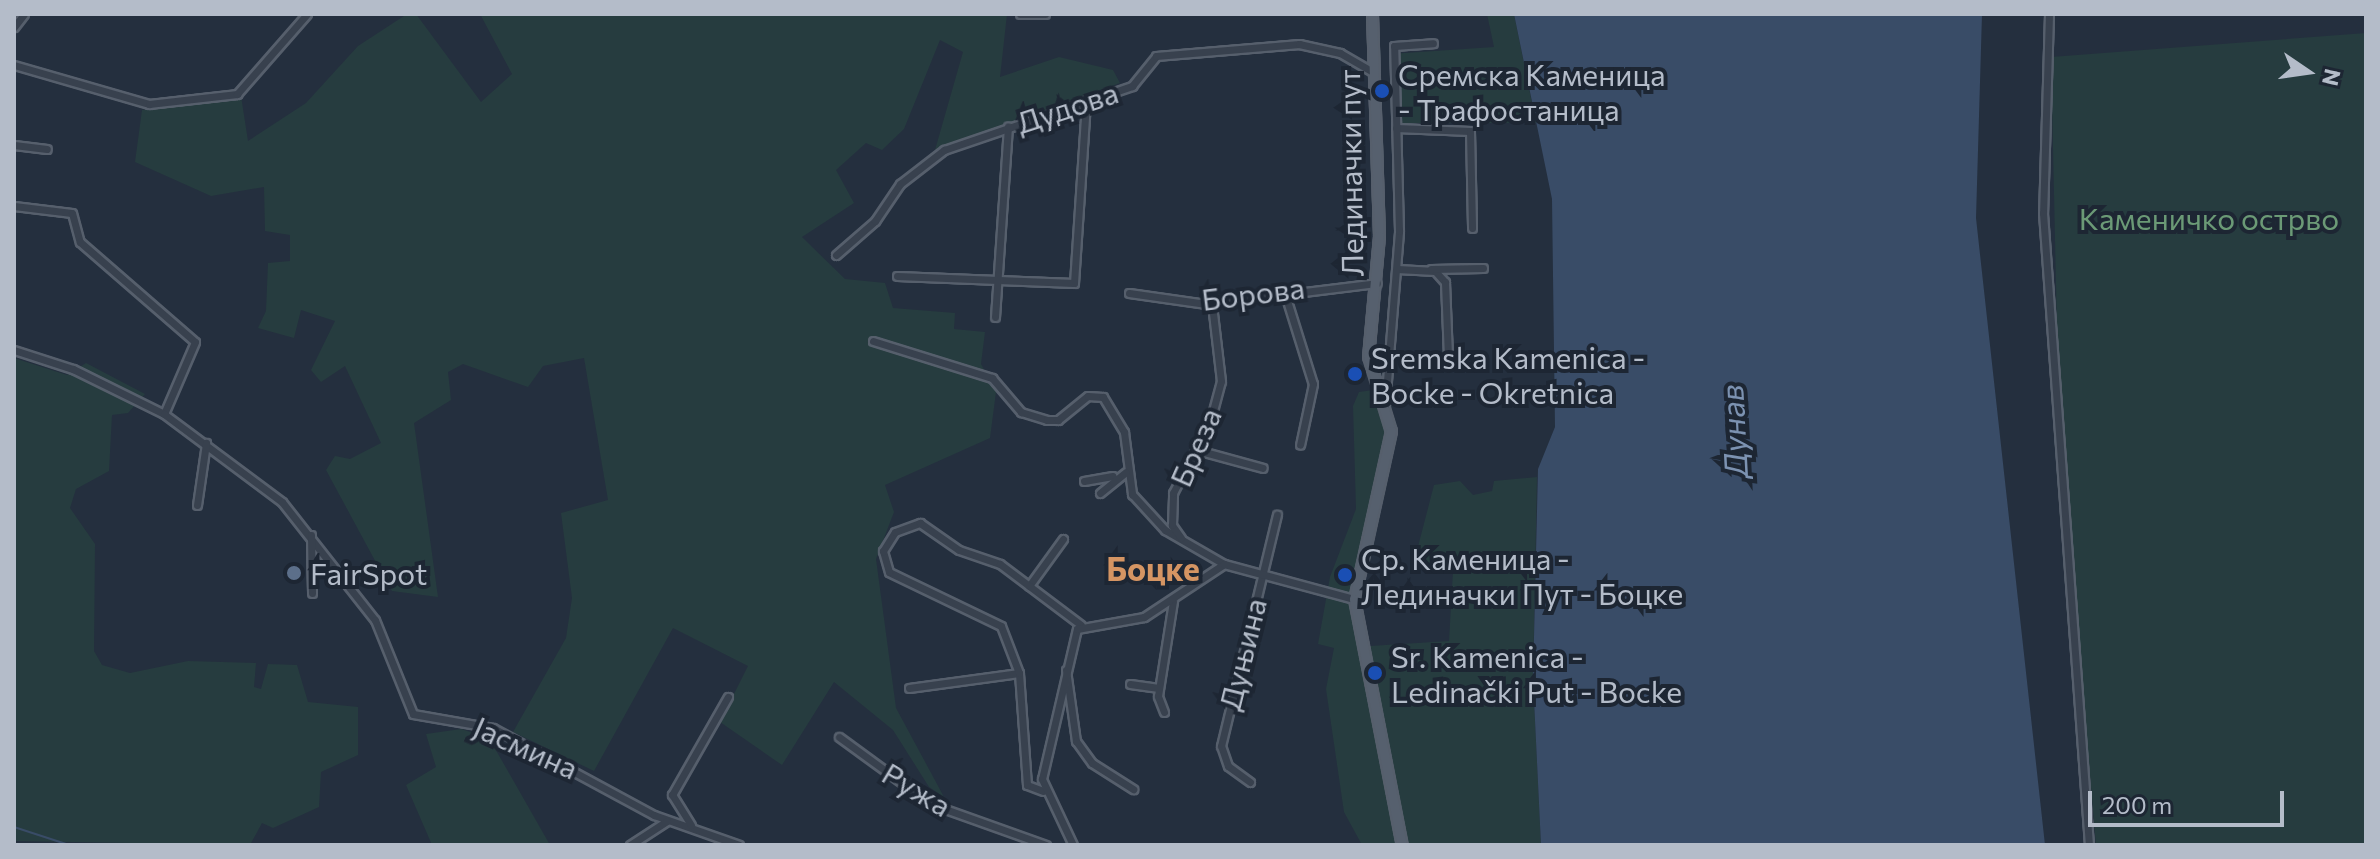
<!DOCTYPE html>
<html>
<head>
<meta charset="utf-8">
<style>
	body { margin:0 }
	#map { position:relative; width:2380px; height:859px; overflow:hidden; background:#242f3e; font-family:Commissioner,sans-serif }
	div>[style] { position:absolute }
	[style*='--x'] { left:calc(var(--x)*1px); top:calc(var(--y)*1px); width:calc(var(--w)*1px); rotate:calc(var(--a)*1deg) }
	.green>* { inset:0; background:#263c3f }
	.water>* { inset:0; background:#394c67 }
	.stream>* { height:2px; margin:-1px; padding:0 1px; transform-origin:1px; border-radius:1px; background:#394c67 }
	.roads { filter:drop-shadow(2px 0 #565f6c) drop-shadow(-2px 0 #565f6c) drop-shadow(0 2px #565f6c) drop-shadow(0 -2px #565f6c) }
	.minor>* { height:7px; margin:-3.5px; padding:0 3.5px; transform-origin:3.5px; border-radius:3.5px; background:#38414e }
	.major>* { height:9px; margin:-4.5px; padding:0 4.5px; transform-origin:4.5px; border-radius:4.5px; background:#56606e }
	.dots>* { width:22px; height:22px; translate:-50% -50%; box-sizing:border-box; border:4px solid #1d2633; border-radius:50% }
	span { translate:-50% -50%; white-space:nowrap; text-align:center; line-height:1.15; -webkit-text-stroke:8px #1d2633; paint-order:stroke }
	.poi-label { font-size:30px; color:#b4bcc9 }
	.left { translate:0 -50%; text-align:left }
	.street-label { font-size:30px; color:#b4bcc9 }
	.park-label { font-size:30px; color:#6b9a76 }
	.water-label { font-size:32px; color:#7c92b1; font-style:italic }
	.neighbourhood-label { font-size:32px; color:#d59563; font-weight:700 }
	.frame { position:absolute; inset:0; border:16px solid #b4bcc9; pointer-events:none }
	.north { position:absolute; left:2268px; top:32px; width:80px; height:80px; -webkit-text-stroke:6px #1d2633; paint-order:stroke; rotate:103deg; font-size:22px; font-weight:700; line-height:32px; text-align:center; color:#b4bcc9 }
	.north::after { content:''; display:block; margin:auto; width:28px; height:36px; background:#b4bcc9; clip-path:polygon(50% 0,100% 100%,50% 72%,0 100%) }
	.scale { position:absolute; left:2088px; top:791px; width:196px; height:36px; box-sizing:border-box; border:4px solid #b4bcc9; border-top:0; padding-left:10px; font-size:24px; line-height:28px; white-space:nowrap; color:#b4bcc9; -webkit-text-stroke:6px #1d2633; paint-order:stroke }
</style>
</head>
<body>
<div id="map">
	<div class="green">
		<i style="clip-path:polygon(407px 14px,416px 14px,481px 102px,512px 74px,480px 14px,1007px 14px,1000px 77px,1059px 57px,1113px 70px,1120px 83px,935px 150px,963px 52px,940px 40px,904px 129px,882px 150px,866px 143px,836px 170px,854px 203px,802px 237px,845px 279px,885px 283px,893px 308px,955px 313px,954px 329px,985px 332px,981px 364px,996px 392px,990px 438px,885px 485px,894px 512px,876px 559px,896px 708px,944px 797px,929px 787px,893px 730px,834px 682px,782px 765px,720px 722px,748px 666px,673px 628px,594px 771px,513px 732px,566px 638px,572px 598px,561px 513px,608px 500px,584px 358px,543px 366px,528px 387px,463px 364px,448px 372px,451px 400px,414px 423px,438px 597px,392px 591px,386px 581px,326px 470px,335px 456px,350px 459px,381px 443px,345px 366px,321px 382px,311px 370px,335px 321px,301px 310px,294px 338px,258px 328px,266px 311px,268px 263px,290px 261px,290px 235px,265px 231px,264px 187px,211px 196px,135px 162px,142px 110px,241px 96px,248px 141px,306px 103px,358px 46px)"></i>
		<i style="clip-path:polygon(1487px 14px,1514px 14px,1536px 123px,1393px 123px,1390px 54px,1494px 47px)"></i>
		<i style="clip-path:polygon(2366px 33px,2366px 845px,2096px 845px,2059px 421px,2051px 57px)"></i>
		<i style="clip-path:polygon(14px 358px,67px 375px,86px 363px,145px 394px,128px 413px,112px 415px,109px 471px,76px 489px,70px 508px,95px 544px,94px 651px,102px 665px,130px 673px,188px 661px,256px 663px,254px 687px,261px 689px,268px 664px,297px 665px,308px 702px,358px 707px,358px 755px,321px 772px,319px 807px,273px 828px,262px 823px,250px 845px,14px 841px)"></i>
		<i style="clip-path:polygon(1373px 390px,1382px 405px,1391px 403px,1394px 443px,1357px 587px,1370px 646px,1449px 641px,1453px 571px,1414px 562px,1434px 485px,1460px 481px,1473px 495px,1492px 491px,1494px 481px,1537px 477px,1533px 679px,1541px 845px,1362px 845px,1344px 812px,1326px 689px,1334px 648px,1318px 644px,1330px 577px,1356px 509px,1353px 406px,1359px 392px)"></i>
		<i style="clip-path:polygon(461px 729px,489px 738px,550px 845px,432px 845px,406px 785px,436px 767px,426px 734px)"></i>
	</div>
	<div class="water">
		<i style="clip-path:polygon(1514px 14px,1982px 14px,1976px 218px,2045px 845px,1541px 845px,1533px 679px,1538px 469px,1555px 427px,1552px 199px)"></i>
	</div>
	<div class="stream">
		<i style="--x:14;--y:827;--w:58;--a:18.1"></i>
	</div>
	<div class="roads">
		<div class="minor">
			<i style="--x:1020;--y:14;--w:25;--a:0"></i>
			<i style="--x:2049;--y:14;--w:199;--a:91.7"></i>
			<i style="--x:2043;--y:213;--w:634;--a:85.84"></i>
			<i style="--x:14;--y:27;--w:16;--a:-52"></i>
			<i style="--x:14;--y:65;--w:141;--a:16.1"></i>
			<i style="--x:149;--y:104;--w:89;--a:-6.5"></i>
			<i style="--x:237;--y:94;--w:106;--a:-48.8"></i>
			<i style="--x:1396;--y:128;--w:74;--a:2.3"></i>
			<i style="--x:1470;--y:131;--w:97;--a:88.8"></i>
			<i style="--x:14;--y:145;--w:33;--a:7"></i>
			<i style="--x:14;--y:206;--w:58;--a:6.9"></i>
			<i style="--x:72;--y:213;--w:30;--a:75"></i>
			<i style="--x:80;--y:242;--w:152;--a:41"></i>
			<i style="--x:195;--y:342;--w:78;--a:113.3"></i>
			<i style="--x:836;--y:255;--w:52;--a:-41.1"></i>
			<i style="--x:875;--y:221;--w:45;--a:-56"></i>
			<i style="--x:900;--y:184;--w:56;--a:-37.7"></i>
			<i style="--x:944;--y:150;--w:199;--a:-18.8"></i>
			<i style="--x:1132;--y:86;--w:38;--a:-51"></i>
			<i style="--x:1156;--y:56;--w:144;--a:-4.8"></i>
			<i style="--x:1299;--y:44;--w:42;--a:12.4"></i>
			<i style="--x:1340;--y:53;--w:38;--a:30"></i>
			<i style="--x:1397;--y:269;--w:38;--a:3"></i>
			<i style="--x:1435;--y:271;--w:15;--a:48"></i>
			<i style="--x:1445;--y:282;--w:74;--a:87.7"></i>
			<i style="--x:1431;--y:269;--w:52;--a:-1.1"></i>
			<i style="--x:897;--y:276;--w:177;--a:2.3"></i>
			<i style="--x:1074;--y:283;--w:183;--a:-86.2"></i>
			<i style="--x:1284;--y:291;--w:97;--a:72.7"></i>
			<i style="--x:1313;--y:384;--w:62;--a:102"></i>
			<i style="--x:1129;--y:293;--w:78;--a:8.1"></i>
			<i style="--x:1206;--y:304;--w:172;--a:-7"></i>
			<i style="--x:995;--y:317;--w:191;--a:-86.1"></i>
			<i style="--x:873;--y:341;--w:125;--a:17.3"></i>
			<i style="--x:992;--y:378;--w:45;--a:49.5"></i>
			<i style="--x:1021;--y:412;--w:27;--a:17"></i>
			<i style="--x:1047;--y:420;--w:11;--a:0"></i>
			<i style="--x:1058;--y:420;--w:38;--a:-39"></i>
			<i style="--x:1088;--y:396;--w:15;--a:4"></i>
			<i style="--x:1103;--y:397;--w:41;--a:59"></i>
			<i style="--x:1124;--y:432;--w:63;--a:82.6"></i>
			<i style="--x:1132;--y:494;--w:49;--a:47.5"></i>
			<i style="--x:1165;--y:530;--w:68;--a:30"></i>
			<i style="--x:14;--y:350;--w:62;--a:17.9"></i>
			<i style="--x:73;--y:369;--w:102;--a:26.3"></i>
			<i style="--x:164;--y:414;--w:147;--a:36.7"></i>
			<i style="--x:282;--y:502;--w:150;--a:51.8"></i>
			<i style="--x:375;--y:620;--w:101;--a:68"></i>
			<i style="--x:413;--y:714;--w:81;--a:9.9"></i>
			<i style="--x:493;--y:728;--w:183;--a:28.4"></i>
			<i style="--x:654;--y:815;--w:90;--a:19.4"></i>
			<i style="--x:1385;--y:406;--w:176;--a:-85.4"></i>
			<i style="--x:1399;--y:231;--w:185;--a:-91.5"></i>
			<i style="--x:1394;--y:46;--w:39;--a:-4"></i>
			<i style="--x:1197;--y:450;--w:68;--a:15.3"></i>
			<i style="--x:1084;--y:481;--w:29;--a:-10"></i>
			<i style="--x:1100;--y:493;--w:33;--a:-39"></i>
			<i style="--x:197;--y:505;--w:63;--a:-81.7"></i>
			<i style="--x:311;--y:535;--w:58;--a:89"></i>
			<i style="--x:1181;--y:538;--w:16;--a:-125"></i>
			<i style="--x:1172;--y:525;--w:32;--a:-88"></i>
			<i style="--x:1173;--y:493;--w:80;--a:-62.5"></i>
			<i style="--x:1210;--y:422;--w:42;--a:-75"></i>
			<i style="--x:1221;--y:381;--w:78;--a:-96.7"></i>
			<i style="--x:1029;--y:586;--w:58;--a:-54.1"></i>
			<i style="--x:1066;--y:670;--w:72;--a:82"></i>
			<i style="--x:1076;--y:741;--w:27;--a:54"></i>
			<i style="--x:1092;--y:763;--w:49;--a:32.4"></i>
			<i style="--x:1130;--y:684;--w:29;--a:8"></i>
			<i style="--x:909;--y:688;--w:111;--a:-7.8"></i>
			<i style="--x:1164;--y:712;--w:17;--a:-111"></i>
			<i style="--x:1158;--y:696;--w:96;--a:-81"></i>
			<i style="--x:839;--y:737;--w:114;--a:36.1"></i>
			<i style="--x:931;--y:804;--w:122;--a:19.6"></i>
			<i style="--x:1250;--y:782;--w:27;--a:-144"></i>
			<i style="--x:1228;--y:766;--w:21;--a:-109"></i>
			<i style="--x:1221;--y:746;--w:238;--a:-76.4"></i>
			<i style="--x:1043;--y:791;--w:17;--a:-159"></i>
			<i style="--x:1027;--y:785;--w:112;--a:-94.1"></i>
			<i style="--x:1019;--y:673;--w:50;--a:-111"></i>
			<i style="--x:1001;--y:626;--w:124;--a:-154.3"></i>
			<i style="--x:889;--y:572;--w:22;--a:-106"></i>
			<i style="--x:883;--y:551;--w:22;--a:-58"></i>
			<i style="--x:895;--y:532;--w:27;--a:-20"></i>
			<i style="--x:920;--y:523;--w:47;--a:34.7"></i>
			<i style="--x:959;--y:550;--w:43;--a:18.9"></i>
			<i style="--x:1000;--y:564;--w:101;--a:37"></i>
			<i style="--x:691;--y:825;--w:36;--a:-122"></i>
			<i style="--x:672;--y:795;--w:113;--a:-60.3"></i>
			<i style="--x:630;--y:845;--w:44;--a:-33"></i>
			<i style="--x:1073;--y:845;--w:73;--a:-115.2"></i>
			<i style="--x:1042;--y:779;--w:154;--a:-76.9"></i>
			<i style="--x:1077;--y:629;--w:68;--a:-10.2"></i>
			<i style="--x:1144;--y:617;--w:96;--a:-33.5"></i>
			<i style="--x:1224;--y:564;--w:135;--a:15.1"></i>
		</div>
		<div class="major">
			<i style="--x:1372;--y:14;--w:222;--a:88.2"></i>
			<i style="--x:1379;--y:236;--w:121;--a:95.2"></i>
			<i style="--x:1368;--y:356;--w:78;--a:73"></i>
			<i style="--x:1391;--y:431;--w:172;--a:102.4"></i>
			<i style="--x:1354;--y:599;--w:251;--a:79"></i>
		</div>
	</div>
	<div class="dots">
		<i style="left:1382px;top:91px;background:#1a4fb4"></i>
		<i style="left:1355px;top:374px;background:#1a4fb4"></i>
		<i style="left:294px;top:573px;background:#5c6f8a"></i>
		<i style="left:1345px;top:575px;background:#1a4fb4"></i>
		<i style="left:1375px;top:673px;background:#1a4fb4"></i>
	</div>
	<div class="poi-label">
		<span class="left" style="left:1398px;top:91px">Сремска Каменица<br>- Трафостаница</span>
		<span class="left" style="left:1371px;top:374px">Sremska Kamenica -<br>Bocke - Okretnica</span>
		<span class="left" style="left:1361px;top:575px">Ср. Каменица -<br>Лединачки Пут - Боцке</span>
		<span class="left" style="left:310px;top:573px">FairSpot</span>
		<span class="left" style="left:1391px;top:673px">Sr. Kamenica -<br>Ledinački Put - Bocke</span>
	</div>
	<div class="street-label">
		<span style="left:1067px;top:107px;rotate:-18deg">Дудова</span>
		<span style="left:1350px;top:173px;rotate:-91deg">Лединачки пут</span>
		<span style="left:1253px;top:293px;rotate:-7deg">Борова</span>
		<span style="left:1195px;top:447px;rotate:-66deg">Бреза</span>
		<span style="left:1242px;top:654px;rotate:-76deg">Дуњина</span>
		<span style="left:526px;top:747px;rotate:24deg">Јасмина</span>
		<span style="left:917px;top:789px;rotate:31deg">Ружа</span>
	</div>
	<div class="park-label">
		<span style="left:2209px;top:218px">Каменичко острво</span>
	</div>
	<div class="water-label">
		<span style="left:1733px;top:431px;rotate:-93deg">Дунав</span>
	</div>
	<div class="neighbourhood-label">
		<span style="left:1153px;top:568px">Боцке</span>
	</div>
	<div class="frame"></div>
	<div class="north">N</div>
	<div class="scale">200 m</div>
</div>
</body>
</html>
